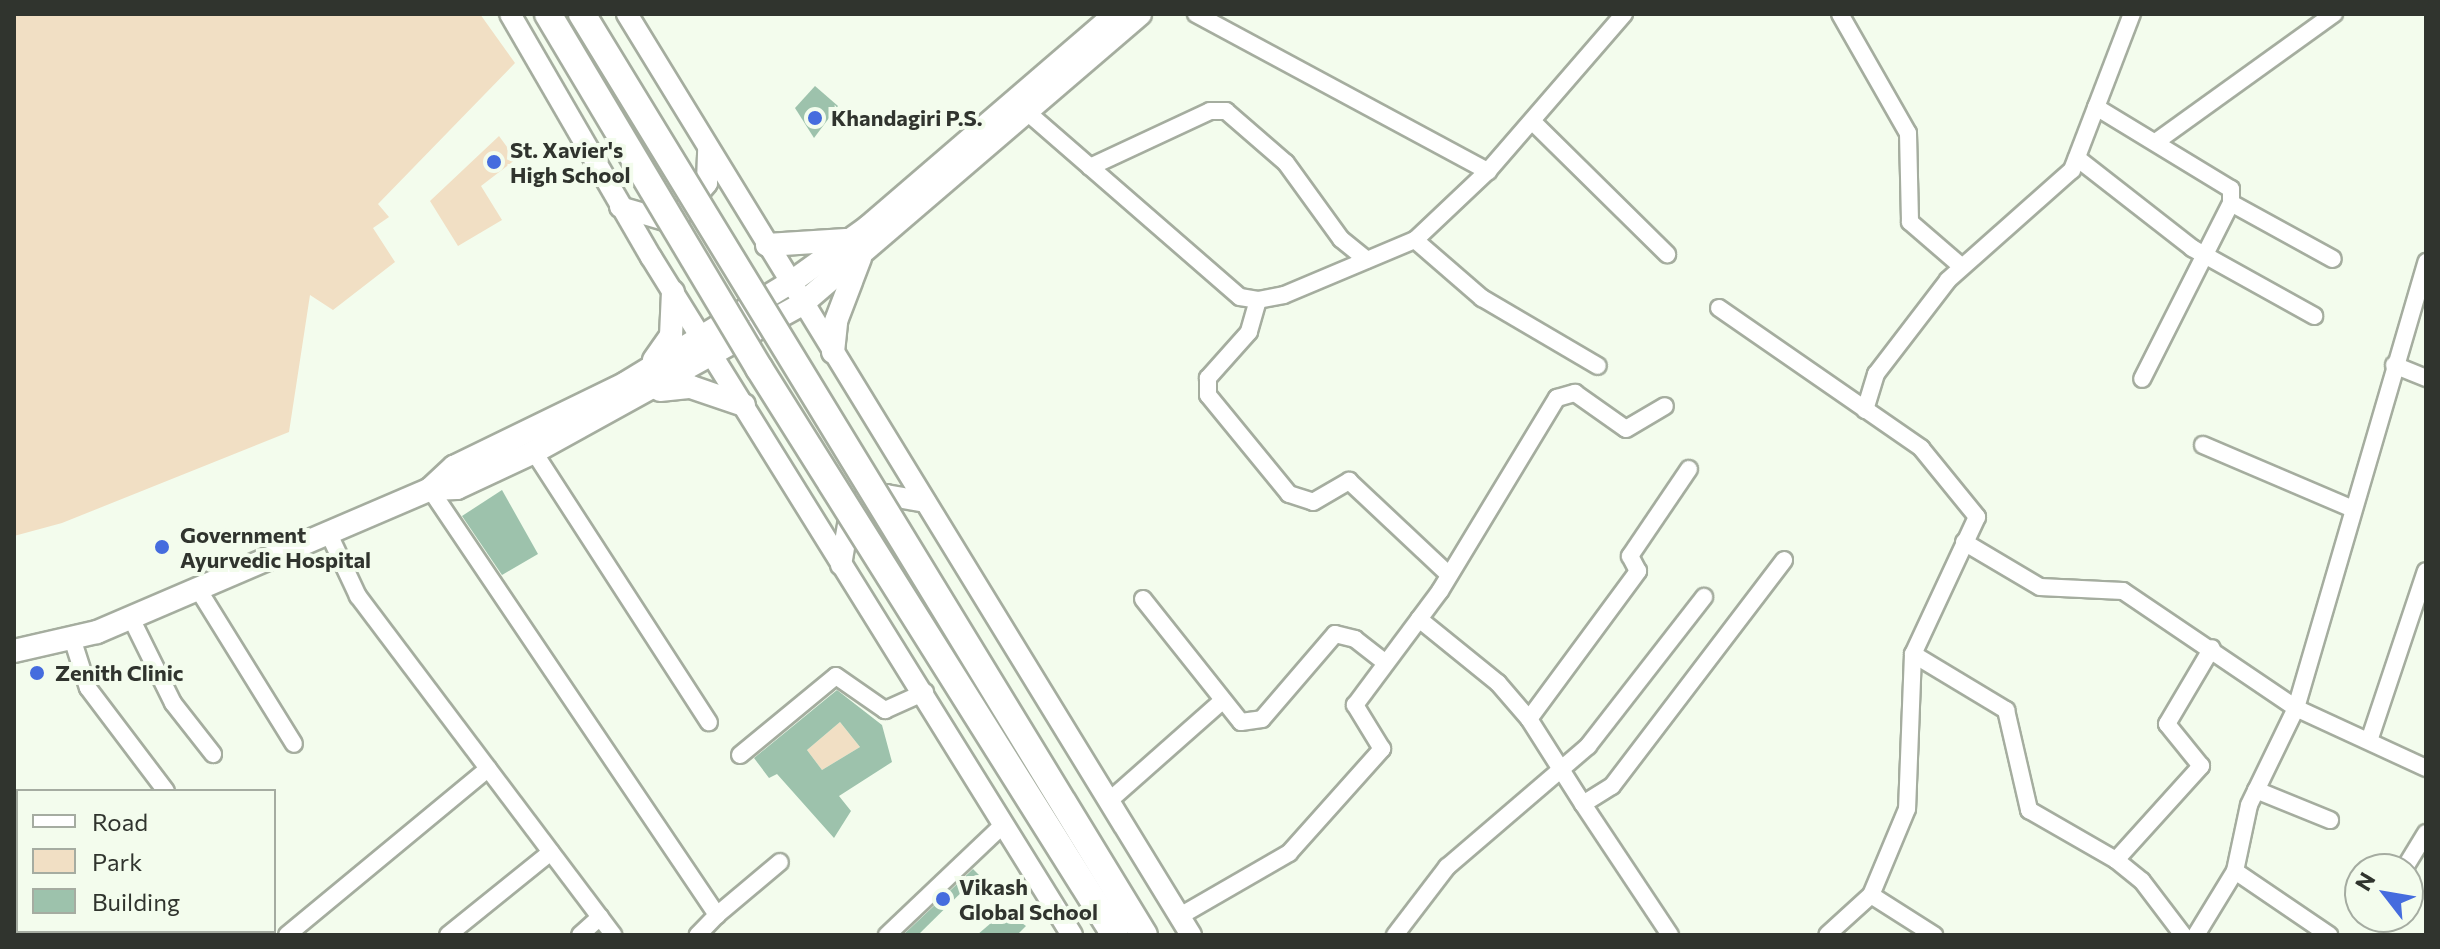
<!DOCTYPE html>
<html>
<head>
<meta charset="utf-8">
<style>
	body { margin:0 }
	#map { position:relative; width:2440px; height:949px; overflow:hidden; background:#f3fced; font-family:Commissioner,sans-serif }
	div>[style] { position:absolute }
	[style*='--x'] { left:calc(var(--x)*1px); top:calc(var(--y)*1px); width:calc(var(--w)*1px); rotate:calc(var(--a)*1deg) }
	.green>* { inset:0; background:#f1dfc4 }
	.building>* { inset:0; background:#9dc2ac }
	.roads { filter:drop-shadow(2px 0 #a5ad9f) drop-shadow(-2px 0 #a5ad9f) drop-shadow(0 2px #a5ad9f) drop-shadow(0 -2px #a5ad9f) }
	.minor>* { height:16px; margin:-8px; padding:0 8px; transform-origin:8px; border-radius:8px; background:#fff }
	.tertiary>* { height:20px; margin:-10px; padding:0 10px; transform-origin:10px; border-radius:10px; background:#fff }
	.secondary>* { height:22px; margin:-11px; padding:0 11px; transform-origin:11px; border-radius:11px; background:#fff }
	.bridges { filter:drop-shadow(2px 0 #a5ad9f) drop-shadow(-2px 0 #a5ad9f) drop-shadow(0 2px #a5ad9f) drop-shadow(0 -2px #a5ad9f) }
	.trunk-bridge>* { height:26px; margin:-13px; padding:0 13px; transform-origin:13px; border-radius:13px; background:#fff }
	.dots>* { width:22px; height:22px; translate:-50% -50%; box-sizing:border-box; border:4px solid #f3fced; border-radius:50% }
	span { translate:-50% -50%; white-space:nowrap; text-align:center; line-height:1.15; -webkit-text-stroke:8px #f3fced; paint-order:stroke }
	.poi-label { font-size:22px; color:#30342e; font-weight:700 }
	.left { translate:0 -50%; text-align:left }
	.frame { position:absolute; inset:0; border:16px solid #30342e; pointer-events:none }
	.legend { position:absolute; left:16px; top:789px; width:260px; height:144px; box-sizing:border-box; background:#f3fced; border:2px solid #a5aca1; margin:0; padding:10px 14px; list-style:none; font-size:24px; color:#30342e }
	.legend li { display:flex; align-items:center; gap:16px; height:40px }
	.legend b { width:40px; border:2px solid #a5aca1 }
	.north { position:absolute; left:2344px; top:853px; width:80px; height:80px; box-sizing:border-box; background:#f3fced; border:2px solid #a5aca1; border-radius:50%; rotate:301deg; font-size:22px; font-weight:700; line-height:32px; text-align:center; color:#30342e }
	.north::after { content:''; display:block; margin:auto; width:28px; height:36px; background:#456cde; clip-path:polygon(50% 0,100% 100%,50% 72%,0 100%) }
</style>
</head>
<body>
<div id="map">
	<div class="green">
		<i style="clip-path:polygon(14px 14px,480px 14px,515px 63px,378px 204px,389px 217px,373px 228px,395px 262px,333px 310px,310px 295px,289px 432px,62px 523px,14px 536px)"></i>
		<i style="clip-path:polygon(499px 136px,516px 159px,481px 186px,502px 220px,458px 246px,430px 201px)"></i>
		<i style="clip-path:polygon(840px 722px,860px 747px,822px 770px,807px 750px)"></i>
	</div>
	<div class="building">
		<i style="clip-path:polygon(815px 86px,838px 106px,814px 138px,795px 108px)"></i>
		<i style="clip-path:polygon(502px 490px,538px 554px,502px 575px,462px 516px)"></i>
		<i style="clip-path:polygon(evenodd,837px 690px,882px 725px,892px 762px,839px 796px,851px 811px,834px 838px,777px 774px,769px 778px,754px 758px,837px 690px,840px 722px,860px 747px,822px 770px,807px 750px,840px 722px)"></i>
		<i style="clip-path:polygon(973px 869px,979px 875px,918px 935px,903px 935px)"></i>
		<i style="clip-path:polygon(1005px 911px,1026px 926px,1017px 935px,977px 935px)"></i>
	</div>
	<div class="roads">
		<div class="minor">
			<i style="--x:1196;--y:14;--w:332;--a:28.3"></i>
			<i style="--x:1840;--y:14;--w:137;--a:60.3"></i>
			<i style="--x:1908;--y:133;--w:89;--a:88.7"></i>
			<i style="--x:1910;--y:222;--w:67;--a:40.8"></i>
			<i style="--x:2096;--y:107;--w:158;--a:31.3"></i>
			<i style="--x:2231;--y:189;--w:14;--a:90"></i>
			<i style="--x:2231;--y:203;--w:197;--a:116.8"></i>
			<i style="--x:1027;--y:112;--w:282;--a:41"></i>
			<i style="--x:1240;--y:297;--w:18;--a:9"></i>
			<i style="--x:1258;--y:300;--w:26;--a:-11"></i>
			<i style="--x:1284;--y:295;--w:142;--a:-22.8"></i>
			<i style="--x:1415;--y:240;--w:100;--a:-43.4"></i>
			<i style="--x:1488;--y:171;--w:208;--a:-49.1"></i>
			<i style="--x:1532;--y:121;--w:190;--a:44.6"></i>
			<i style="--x:2157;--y:141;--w:218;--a:-35.7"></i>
			<i style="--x:2077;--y:158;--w:146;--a:38"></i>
			<i style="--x:2192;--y:248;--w:140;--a:29.1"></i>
			<i style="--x:1090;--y:167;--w:132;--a:-25"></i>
			<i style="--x:1210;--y:111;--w:16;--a:0"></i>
			<i style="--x:1226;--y:111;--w:79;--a:40.9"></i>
			<i style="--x:1286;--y:163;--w:94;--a:54.1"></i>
			<i style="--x:1341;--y:239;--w:33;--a:39"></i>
			<i style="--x:2231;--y:203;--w:116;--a:28.8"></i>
			<i style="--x:1415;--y:240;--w:89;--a:40.9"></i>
			<i style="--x:1482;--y:298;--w:134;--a:30.4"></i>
			<i style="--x:1258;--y:300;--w:33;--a:106"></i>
			<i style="--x:1249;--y:332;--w:62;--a:131.7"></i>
			<i style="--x:1208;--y:378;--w:17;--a:90"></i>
			<i style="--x:1208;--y:395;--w:128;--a:50.7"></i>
			<i style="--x:1289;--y:494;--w:25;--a:18"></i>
			<i style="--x:1313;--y:502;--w:42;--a:-30.3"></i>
			<i style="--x:1349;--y:481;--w:137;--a:43.2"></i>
			<i style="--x:1719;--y:308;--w:246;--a:34.7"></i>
			<i style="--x:1921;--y:448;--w:89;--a:50.9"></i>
			<i style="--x:1977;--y:517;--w:151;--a:115"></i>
			<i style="--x:1913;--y:654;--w:155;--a:92.2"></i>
			<i style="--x:1907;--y:809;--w:93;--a:112.7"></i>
			<i style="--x:1871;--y:895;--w:59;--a:137.7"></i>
			<i style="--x:2394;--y:365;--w:35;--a:22"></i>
			<i style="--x:1865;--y:410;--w:38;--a:-73"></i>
			<i style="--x:1876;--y:374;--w:118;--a:-52.5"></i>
			<i style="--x:1948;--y:280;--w:166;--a:-41.6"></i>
			<i style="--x:2072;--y:170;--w:167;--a:-69"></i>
			<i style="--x:2203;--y:445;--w:163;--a:23.1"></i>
			<i style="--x:534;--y:452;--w:322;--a:57.1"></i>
			<i style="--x:430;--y:489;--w:514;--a:56.03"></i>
			<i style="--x:717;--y:915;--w:28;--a:134"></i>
			<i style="--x:328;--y:532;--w:71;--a:64.9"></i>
			<i style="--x:358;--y:596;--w:424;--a:53"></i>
			<i style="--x:1964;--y:542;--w:88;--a:30.6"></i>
			<i style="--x:2040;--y:587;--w:83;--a:2.8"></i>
			<i style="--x:2123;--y:591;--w:209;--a:34.1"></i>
			<i style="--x:2296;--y:708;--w:465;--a:-73.7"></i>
			<i style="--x:198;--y:589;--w:182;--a:58.2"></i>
			<i style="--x:1143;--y:599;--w:157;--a:51.5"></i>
			<i style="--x:1241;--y:722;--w:21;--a:-8"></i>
			<i style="--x:1262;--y:719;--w:112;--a:-49.3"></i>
			<i style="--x:1335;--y:634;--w:21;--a:14"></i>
			<i style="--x:1355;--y:639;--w:39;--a:38"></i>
			<i style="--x:131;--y:618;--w:95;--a:63.7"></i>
			<i style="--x:173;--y:703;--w:65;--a:51.9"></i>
			<i style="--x:1419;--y:619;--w:102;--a:39"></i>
			<i style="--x:1498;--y:683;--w:48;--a:49.3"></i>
			<i style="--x:1529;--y:719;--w:101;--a:57.6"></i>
			<i style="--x:1583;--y:804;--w:34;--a:-32"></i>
			<i style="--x:1612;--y:786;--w:284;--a:-52.7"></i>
			<i style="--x:72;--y:638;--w:52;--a:72.3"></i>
			<i style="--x:88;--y:688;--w:129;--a:52.9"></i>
			<i style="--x:1913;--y:654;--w:109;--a:31.1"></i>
			<i style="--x:2006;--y:710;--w:103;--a:77"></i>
			<i style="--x:2029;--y:810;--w:100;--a:29.9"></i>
			<i style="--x:2116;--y:860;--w:33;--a:39"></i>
			<i style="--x:2142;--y:881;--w:68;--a:52.8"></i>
			<i style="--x:1529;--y:719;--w:184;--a:-53.6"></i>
			<i style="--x:1638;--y:571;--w:17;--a:-118"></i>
			<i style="--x:1630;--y:556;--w:105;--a:-55.9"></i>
			<i style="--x:2369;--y:741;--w:179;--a:-71.5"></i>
			<i style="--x:740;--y:755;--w:124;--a:-39.5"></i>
			<i style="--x:836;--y:676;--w:60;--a:34.8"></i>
			<i style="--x:885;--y:710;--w:44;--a:-24.2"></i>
			<i style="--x:2256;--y:790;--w:80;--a:22.1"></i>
			<i style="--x:1109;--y:801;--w:149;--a:-41.5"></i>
			<i style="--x:1583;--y:804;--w:157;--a:56.4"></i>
			<i style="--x:2116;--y:860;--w:127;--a:-47.9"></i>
			<i style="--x:2201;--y:766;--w:54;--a:-129"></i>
			<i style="--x:2167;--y:724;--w:88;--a:-59.4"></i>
			<i style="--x:2404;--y:869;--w:42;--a:-58.6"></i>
			<i style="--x:2235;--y:871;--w:114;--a:34.2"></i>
			<i style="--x:1871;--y:895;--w:75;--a:32.4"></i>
			<i style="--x:717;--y:915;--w:82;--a:-40.1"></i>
			<i style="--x:1180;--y:916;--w:126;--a:-30"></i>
			<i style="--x:1289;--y:853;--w:140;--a:-48.2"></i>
			<i style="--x:1382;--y:749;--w:52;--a:-121.5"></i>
			<i style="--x:1355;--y:705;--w:142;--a:-53.3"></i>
			<i style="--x:1440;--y:591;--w:226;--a:-58.8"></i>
			<i style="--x:1557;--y:398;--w:19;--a:-16"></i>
			<i style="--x:1575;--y:393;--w:62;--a:35.2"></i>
			<i style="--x:1626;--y:429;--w:45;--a:-30.5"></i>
			<i style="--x:259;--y:931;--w:5;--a:53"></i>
			<i style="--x:287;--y:935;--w:261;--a:-39.6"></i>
			<i style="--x:448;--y:935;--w:132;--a:-38.9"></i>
			<i style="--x:580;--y:935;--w:27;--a:-42"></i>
			<i style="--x:887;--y:935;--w:161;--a:-43.5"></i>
			<i style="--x:1395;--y:935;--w:86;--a:-52.6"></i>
			<i style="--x:1447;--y:867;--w:186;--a:-40.6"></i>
			<i style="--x:1588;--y:746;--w:189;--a:-52.1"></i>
			<i style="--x:2196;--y:935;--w:75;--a:-58.6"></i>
			<i style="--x:2235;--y:871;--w:67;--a:-78"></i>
			<i style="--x:2249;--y:805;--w:108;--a:-64.1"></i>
			<i style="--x:2296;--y:708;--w:143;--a:24.8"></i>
		</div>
		<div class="tertiary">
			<i style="--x:510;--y:14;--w:281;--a:59.9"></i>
			<i style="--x:651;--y:257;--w:798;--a:58.16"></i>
			<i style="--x:627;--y:14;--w:1080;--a:58.52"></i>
			<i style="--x:620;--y:207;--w:47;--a:16.1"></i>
			<i style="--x:665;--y:220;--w:18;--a:-22"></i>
			<i style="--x:682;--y:213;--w:39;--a:-50"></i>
			<i style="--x:707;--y:183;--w:35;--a:-88"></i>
			<i style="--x:841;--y:565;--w:47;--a:-80.1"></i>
			<i style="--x:849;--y:519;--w:22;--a:-54"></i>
			<i style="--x:862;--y:501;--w:25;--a:-14"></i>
			<i style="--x:886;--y:495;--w:40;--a:10"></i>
			<i style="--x:14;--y:809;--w:6;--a:51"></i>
			<i style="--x:119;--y:931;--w:6;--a:45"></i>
		</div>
		<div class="secondary">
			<i style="--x:767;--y:245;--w:79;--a:-3.6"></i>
			<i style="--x:833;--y:352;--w:31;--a:-84"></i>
			<i style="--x:836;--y:321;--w:67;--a:-69.1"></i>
			<i style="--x:654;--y:360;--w:29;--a:-55"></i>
			<i style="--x:671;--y:336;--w:44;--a:-87.4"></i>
			<i style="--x:660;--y:390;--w:31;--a:-6"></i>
			<i style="--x:691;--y:387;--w:56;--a:18.8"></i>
			<i style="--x:430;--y:489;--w:27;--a:-2"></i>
			<i style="--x:457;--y:488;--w:85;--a:-25.1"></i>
			<i style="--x:534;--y:452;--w:306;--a:-28.9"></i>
			<i style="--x:802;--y:304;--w:445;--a:-40.6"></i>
			<i style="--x:14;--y:651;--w:85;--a:-12.9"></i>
			<i style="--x:97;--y:632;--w:362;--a:-23.2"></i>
			<i style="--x:430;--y:489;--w:33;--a:-43"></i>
			<i style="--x:454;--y:467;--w:191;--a:-26"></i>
			<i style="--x:626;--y:383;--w:192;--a:-31.4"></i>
			<i style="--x:790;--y:283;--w:96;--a:-35.7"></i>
			<i style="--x:868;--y:227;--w:327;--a:-40.7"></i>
		</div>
	</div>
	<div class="bridges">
		<div class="trunk-bridge">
			<i style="--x:548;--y:14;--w:412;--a:59.2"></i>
			<i style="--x:759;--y:368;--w:669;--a:57.88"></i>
			<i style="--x:582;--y:14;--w:1079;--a:58.61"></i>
		</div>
	</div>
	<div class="dots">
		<i style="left:815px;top:118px;background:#456cde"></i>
		<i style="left:494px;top:162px;background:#456cde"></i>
		<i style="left:162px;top:547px;background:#456cde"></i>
		<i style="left:37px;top:673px;background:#456cde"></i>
		<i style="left:943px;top:899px;background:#456cde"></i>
	</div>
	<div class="poi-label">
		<span class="left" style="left:831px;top:118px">Khandagiri P.S.</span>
		<span class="left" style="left:510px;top:162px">St. Xavier's<br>High School</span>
		<span class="left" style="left:180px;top:547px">Government<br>Ayurvedic Hospital</span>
		<span class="left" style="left:55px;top:673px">Zenith Clinic</span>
		<span class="left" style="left:959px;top:899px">Vikash<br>Global School</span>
	</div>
	<div class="frame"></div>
	<ul class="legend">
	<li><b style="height:10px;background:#fff"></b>Road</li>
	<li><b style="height:22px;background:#f1dfc4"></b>Park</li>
	<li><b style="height:22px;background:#9dc2ac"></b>Building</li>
	</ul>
	<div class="north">N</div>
</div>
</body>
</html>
